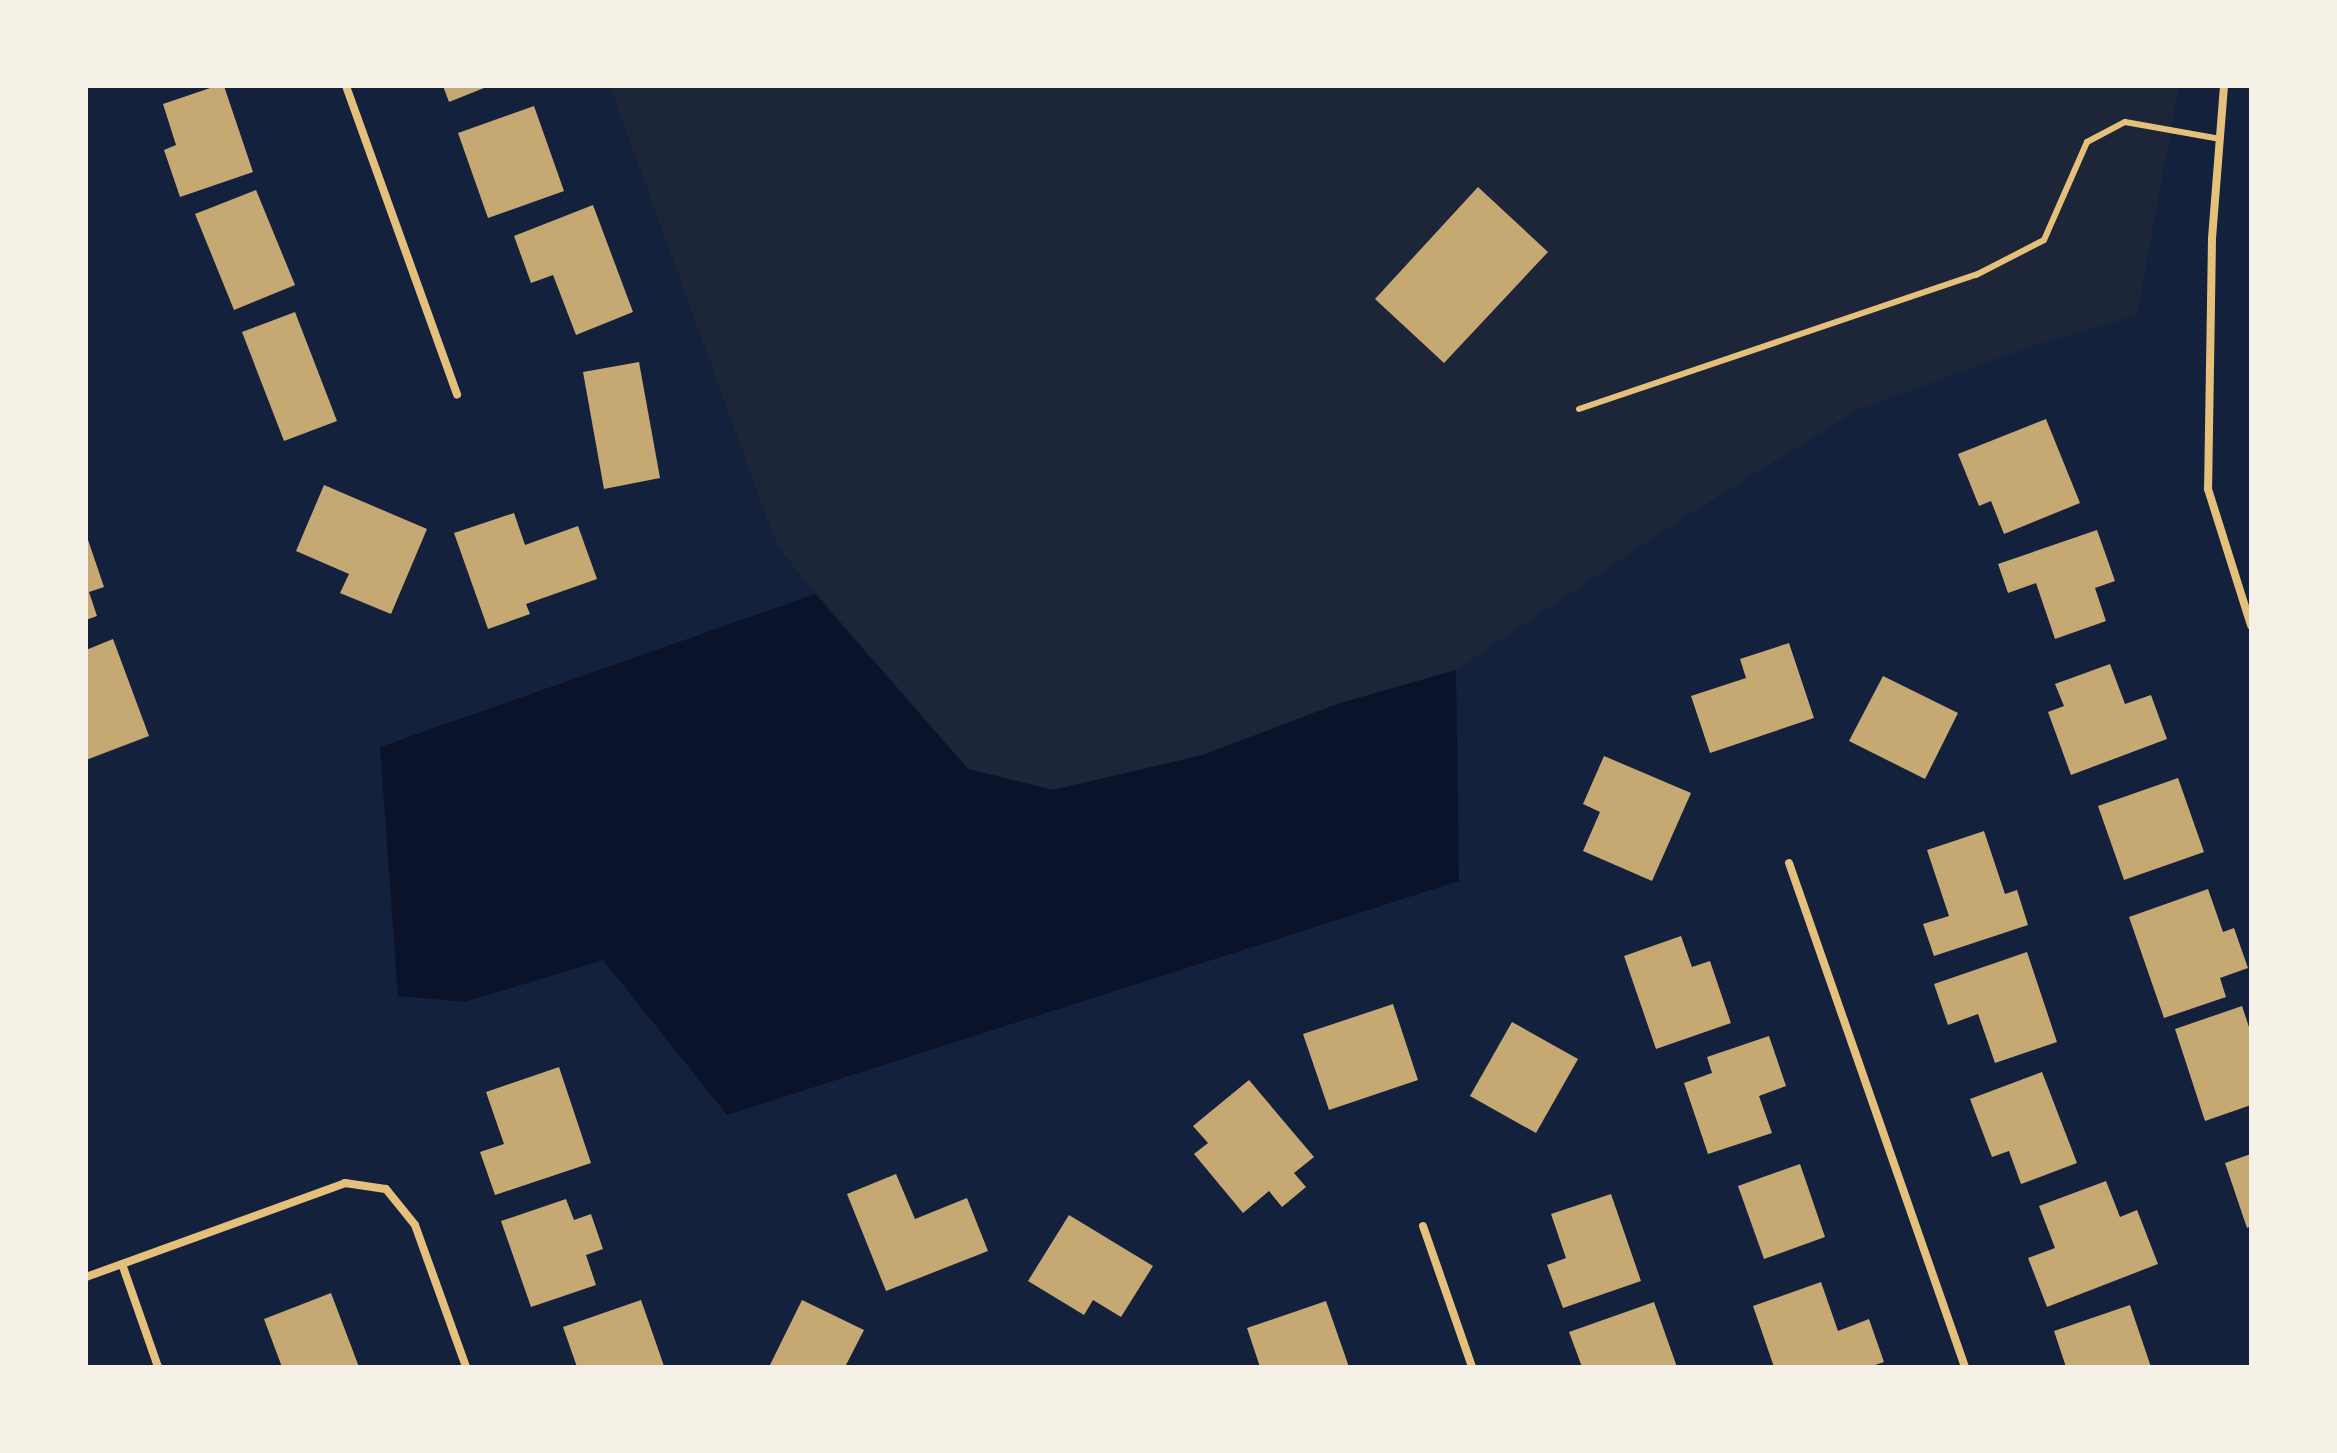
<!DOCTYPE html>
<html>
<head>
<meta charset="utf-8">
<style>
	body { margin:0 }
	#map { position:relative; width:2337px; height:1453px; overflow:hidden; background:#14213d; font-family:Karla,sans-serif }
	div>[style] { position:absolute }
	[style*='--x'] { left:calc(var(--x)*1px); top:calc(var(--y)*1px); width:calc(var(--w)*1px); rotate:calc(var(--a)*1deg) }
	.green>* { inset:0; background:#1d2539 }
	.water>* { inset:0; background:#0b132b }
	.building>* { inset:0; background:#c6a872 }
	.service>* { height:6px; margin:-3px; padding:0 3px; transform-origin:3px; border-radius:3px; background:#e5c07b }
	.minor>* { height:8px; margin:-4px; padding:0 4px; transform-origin:4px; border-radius:4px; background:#e5c07b }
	span { translate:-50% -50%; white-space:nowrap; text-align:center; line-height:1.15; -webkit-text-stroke:8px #f6f1e7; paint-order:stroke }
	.frame { position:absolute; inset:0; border:88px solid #f6f1e7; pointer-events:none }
</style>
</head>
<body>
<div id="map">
	<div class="green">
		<i style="clip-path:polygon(610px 86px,2179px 86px,2137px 315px,2029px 347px,1857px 410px,1669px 527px,1456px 670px,1337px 704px,1203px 755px,1053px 790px,968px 769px,778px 548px)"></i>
	</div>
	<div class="water">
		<i style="clip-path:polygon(815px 594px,968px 769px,1053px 790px,1203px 755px,1337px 704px,1456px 670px,1459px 881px,727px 1115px,603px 960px,465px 1002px,398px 996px,380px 747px)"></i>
	</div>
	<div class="building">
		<i style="clip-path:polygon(216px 86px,224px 86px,253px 172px,180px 197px,164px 150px,176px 145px,163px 104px)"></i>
		<i style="clip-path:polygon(443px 86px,489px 86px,449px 102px)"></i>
		<i style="clip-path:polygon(534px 106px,564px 191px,488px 218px,458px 133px)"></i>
		<i style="clip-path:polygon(1478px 187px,1548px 252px,1444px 363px,1375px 299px)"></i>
		<i style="clip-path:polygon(256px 190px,295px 285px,234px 310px,195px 214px)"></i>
		<i style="clip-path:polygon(593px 205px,633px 312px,576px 335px,553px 275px,531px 283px,514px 236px)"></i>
		<i style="clip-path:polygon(295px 312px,337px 421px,284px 441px,242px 332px)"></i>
		<i style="clip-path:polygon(639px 362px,660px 478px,604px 489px,583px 372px)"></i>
		<i style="clip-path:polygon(2046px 419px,2080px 503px,2004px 534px,1991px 501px,1979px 506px,1958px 454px)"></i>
		<i style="clip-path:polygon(324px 485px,427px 529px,391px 614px,340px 593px,349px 574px,296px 551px)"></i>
		<i style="clip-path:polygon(514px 513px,525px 545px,578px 526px,597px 579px,526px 604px,530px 614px,488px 629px,454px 533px)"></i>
		<i style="clip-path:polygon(2097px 530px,2115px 581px,2095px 588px,2106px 621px,2055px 639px,2036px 583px,2008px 593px,1998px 564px)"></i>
		<i style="clip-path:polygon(86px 534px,104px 587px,89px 592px,97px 616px,86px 620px)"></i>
		<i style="clip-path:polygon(113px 639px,149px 736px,86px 760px,86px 650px)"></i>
		<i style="clip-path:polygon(1789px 643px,1814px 718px,1710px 753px,1691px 696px,1746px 678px,1740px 659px)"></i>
		<i style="clip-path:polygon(2110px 664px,2125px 704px,2151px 695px,2167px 739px,2071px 775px,2048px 712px,2064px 706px,2055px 684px)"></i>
		<i style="clip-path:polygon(1883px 676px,1958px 713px,1925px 779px,1849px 741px)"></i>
		<i style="clip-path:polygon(1604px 756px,1691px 793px,1652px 881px,1583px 851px,1600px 812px,1583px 804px)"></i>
		<i style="clip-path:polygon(2178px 778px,2204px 852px,2124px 880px,2098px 806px)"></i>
		<i style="clip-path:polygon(1984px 831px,2005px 894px,2017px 890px,2028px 925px,1934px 956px,1923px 924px,1949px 916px,1927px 850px)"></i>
		<i style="clip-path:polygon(2208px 889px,2223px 932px,2234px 928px,2248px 968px,2220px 978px,2226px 997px,2164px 1018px,2129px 917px)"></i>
		<i style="clip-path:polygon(1681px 936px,1692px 967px,1710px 961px,1731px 1023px,1656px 1049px,1624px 956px)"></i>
		<i style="clip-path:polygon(2027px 952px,2057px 1042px,1995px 1063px,1978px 1014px,1948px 1025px,1934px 984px)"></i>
		<i style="clip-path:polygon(1393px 1004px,1418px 1080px,1329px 1110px,1303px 1034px)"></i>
		<i style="clip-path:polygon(2242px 1006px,2251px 1033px,2251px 1105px,2205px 1121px,2175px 1029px)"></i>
		<i style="clip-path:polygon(1512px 1022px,1578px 1059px,1536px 1133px,1470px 1096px)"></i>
		<i style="clip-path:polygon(1769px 1036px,1786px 1086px,1759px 1096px,1772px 1133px,1708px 1154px,1684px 1083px,1712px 1073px,1707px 1057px)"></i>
		<i style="clip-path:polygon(559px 1067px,591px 1163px,495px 1195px,480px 1152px,504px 1144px,486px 1092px)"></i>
		<i style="clip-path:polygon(2042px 1072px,2077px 1163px,2021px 1184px,2009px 1151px,1992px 1157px,1970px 1099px)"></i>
		<i style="clip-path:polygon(1249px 1080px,1314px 1157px,1294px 1173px,1306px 1187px,1282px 1207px,1269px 1191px,1243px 1213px,1194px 1154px,1208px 1143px,1193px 1126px)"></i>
		<i style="clip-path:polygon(2251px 1154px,2251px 1226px,2247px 1228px,2225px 1163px)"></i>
		<i style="clip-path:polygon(1800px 1164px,1825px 1237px,1764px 1259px,1738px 1186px)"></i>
		<i style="clip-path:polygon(896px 1174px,915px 1219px,967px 1198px,988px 1251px,886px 1291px,847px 1194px)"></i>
		<i style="clip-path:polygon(2106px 1181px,2120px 1217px,2137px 1210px,2158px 1264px,2047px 1307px,2028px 1258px,2055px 1248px,2039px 1206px)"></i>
		<i style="clip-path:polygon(1611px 1194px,1641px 1281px,1563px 1308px,1547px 1265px,1566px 1258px,1551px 1214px)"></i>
		<i style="clip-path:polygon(566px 1199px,574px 1220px,591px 1214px,603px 1249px,586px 1255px,596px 1285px,531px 1307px,501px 1221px)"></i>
		<i style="clip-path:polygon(1069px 1215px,1153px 1266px,1121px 1317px,1093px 1300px,1084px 1315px,1028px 1281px)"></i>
		<i style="clip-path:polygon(1821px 1282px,1838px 1331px,1869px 1319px,1884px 1362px,1869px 1367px,1774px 1367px,1753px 1306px)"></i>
		<i style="clip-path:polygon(331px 1293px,359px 1367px,282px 1367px,264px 1319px)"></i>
		<i style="clip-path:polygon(641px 1300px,664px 1366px,577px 1367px,563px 1327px)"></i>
		<i style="clip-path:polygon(802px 1300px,864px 1330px,845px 1367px,769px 1367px)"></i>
		<i style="clip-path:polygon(1326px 1301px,1349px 1367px,1260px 1367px,1247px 1328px)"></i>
		<i style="clip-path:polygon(1654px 1302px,1677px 1367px,1582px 1367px,1569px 1332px)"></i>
		<i style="clip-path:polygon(2130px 1305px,2151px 1367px,2066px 1367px,2054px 1331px)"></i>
	</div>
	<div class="service">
		<i style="--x:1579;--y:409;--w:419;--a:-18.7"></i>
		<i style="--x:1976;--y:275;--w:76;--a:-27.2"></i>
		<i style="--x:2044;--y:240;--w:107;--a:-66.3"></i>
		<i style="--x:2087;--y:142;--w:43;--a:-27.8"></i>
		<i style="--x:2125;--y:122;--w:97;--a:10.1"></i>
	</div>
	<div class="minor">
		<i style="--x:346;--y:86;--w:328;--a:70.2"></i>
		<i style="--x:2224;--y:86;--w:153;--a:94.5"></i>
		<i style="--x:2212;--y:239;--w:250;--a:90.9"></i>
		<i style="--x:2208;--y:489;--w:143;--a:72.5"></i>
		<i style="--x:1789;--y:863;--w:534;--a:70.75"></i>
		<i style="--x:1423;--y:1226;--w:149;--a:70.8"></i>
		<i style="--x:122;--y:1264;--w:109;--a:70.7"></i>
		<i style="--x:86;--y:1277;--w:276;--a:-19.9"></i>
		<i style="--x:345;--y:1183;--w:41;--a:8.3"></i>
		<i style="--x:386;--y:1189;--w:46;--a:51.1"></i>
		<i style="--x:415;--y:1225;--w:151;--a:70.2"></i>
	</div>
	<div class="frame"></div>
</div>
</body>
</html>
